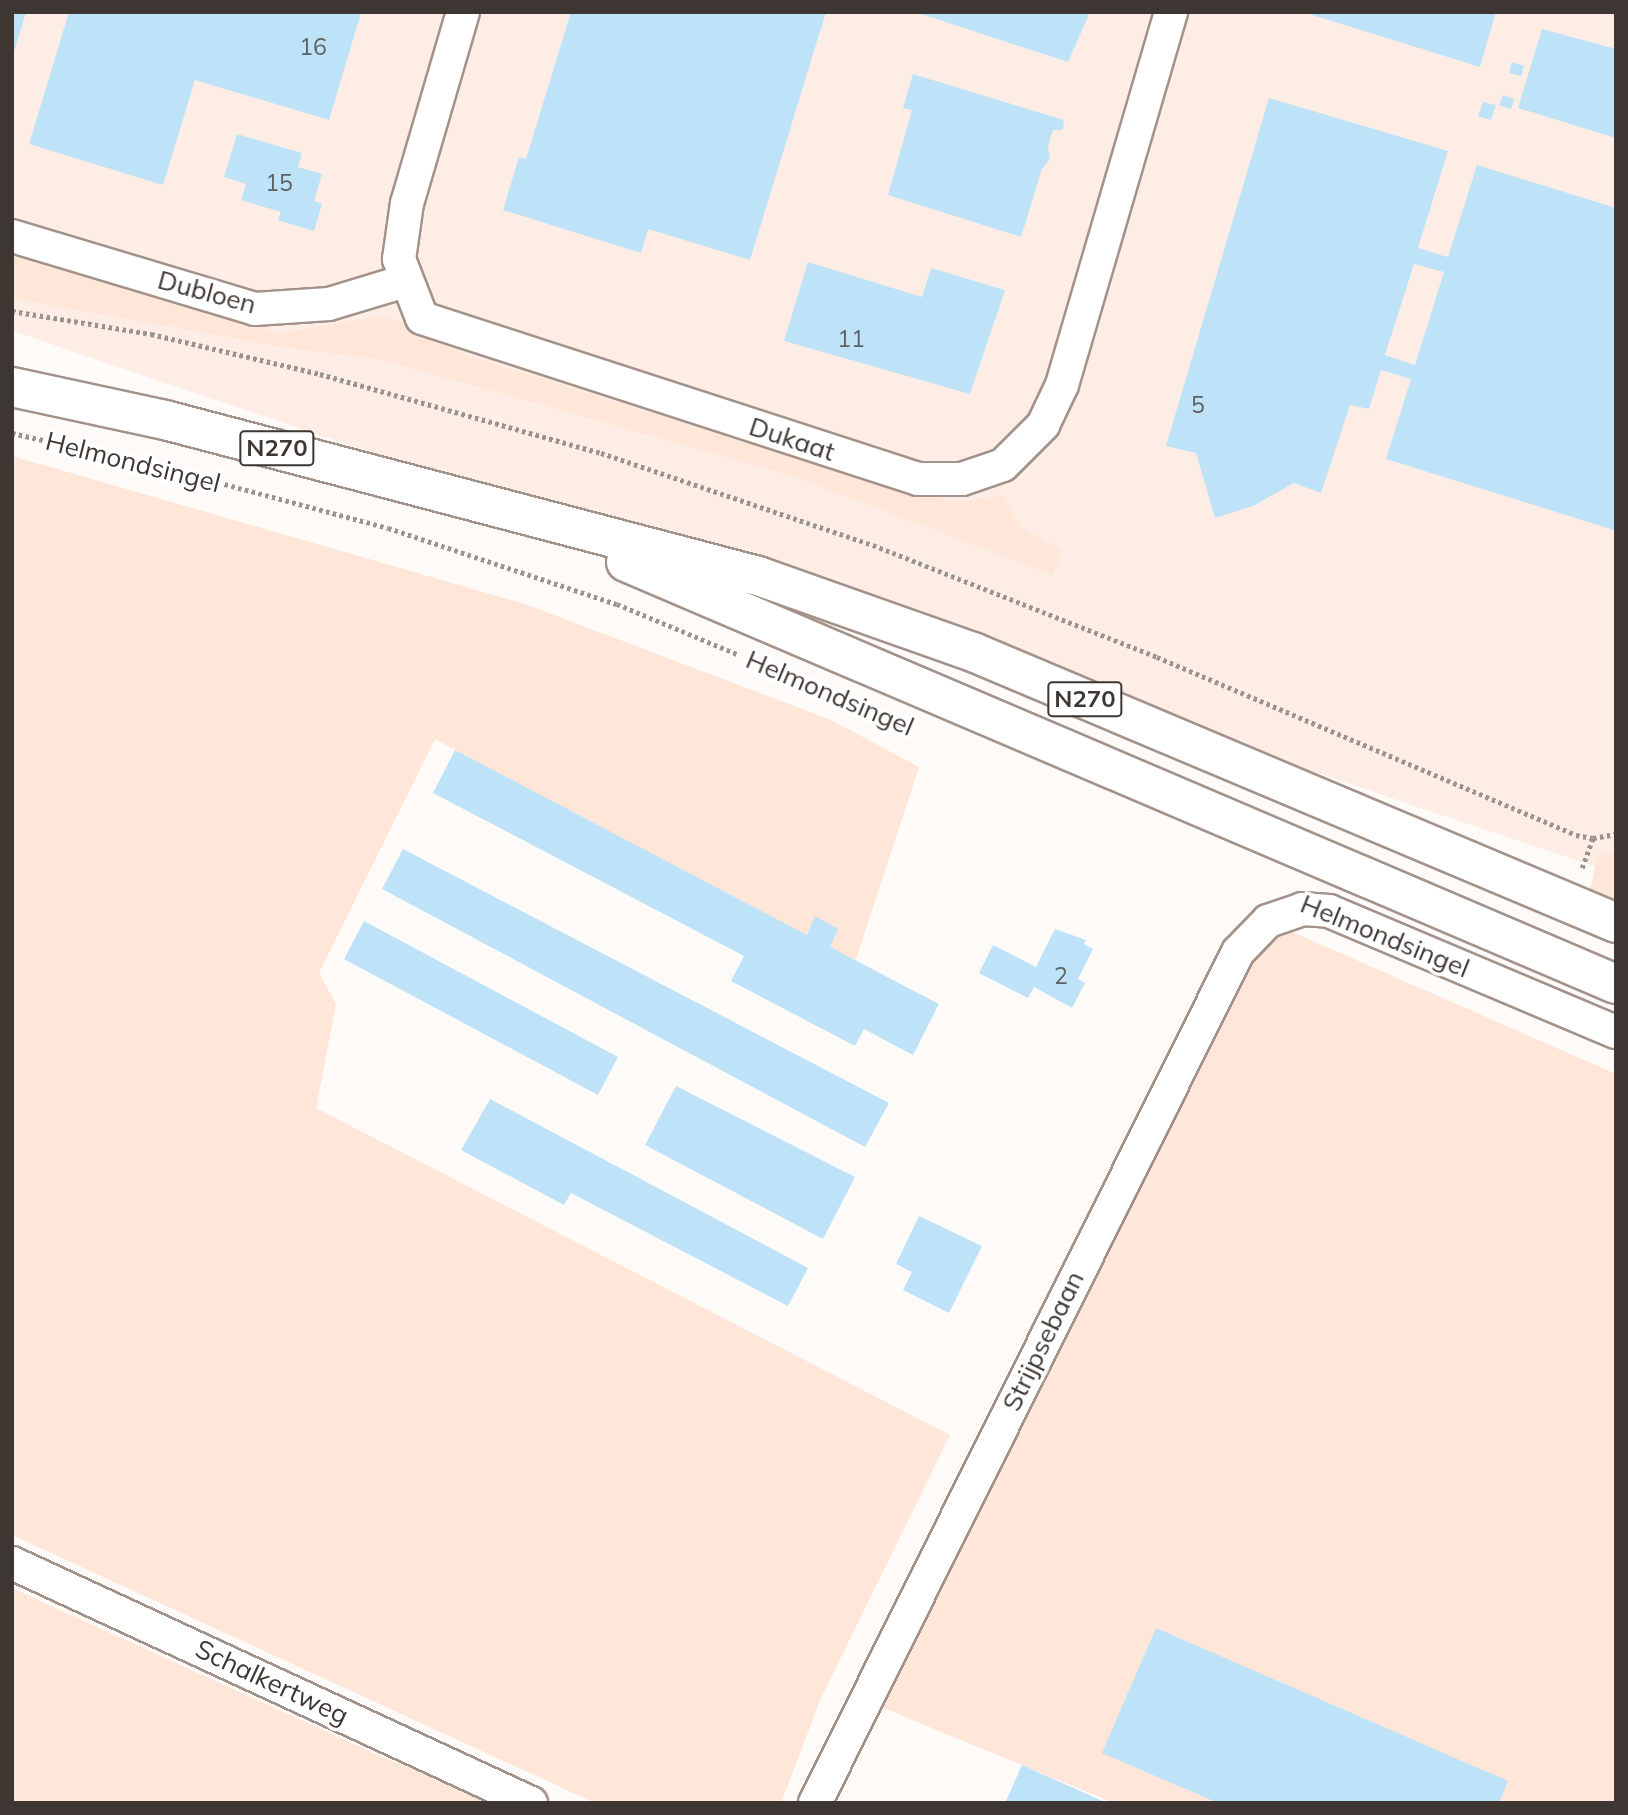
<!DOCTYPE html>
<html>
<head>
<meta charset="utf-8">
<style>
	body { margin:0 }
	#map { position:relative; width:1628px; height:1815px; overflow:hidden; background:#fefaf8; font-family:Mulish,sans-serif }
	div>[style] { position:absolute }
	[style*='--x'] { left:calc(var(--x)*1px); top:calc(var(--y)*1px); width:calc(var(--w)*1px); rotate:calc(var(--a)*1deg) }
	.built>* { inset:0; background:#fdede5 }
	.green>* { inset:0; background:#fee6d8 }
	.building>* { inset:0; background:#bee3f8 }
	.path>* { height:4.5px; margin-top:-2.25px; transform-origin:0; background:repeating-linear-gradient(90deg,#9a9491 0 3.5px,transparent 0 7px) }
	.roads { filter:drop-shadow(2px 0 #a39289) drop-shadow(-2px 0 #a39289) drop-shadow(0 2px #a39289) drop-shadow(0 -2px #a39289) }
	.minor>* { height:32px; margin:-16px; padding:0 16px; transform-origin:16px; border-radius:16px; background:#fff }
	.primary>* { height:38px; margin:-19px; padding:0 19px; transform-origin:19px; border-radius:19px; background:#fff }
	span { translate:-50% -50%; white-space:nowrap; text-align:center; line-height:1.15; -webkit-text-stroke:7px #fff; paint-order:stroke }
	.number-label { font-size:23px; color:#5d6164 }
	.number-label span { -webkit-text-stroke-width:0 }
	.shield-label span { padding:2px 5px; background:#fff; border:2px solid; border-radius:5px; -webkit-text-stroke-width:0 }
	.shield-label { font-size:24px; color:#3d3632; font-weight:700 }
	.street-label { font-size:26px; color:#3d3632 }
	.frame { position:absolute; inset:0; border:14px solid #3d3632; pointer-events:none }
</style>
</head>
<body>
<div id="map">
	<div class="built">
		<i style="clip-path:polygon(12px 12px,1616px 12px,1616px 874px,12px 331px)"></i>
	</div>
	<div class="green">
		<i style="clip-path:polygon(12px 253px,280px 334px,377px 316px,419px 326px,433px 341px,475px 358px,902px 491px,959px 502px,1001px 495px,1022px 528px,1062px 549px,1053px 575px,790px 475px,380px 359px,289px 348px,12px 298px)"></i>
		<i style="clip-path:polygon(12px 456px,525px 604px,831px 720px,919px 767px,853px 968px,435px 739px,319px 973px,336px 1004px,316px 1108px,950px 1435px,821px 1698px,781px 1803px,595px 1803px,12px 1535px)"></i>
		<i style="clip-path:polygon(1616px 853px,1616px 910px,1587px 907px,1597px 856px)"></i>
		<i style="clip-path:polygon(1258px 917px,1616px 1074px,1616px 1803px,1114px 1803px,864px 1700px)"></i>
		<i style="clip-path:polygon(12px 1588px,371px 1752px,492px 1803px,12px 1803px)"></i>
	</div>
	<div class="building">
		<i style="clip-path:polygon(12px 12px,26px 12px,13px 55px,12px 55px)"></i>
		<i style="clip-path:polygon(69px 12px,358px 12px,361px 13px,329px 120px,195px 80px,163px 185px,29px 144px)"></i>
		<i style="clip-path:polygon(571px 12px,826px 12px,750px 260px,648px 229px,641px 253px,503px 210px,519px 157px,526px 159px)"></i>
		<i style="clip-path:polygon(915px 12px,1090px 12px,1068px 62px)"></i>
		<i style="clip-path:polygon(1303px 12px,1496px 12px,1480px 67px)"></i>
		<i style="clip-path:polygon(1542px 29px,1616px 49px,1616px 138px,1518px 108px)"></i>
		<i style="clip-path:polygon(1512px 62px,1524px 66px,1521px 76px,1509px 73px)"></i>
		<i style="clip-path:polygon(913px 74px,1064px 120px,1063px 130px,1053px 130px,1048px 146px,1050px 159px,1042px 169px,1021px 237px,888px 195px,912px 110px,903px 108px)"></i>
		<i style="clip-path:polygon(1503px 95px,1514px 99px,1511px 109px,1499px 105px)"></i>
		<i style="clip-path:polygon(evenodd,1269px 98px,1448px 151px,1418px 248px,1448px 257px,1477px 165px,1616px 208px,1614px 530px,1386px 459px,1411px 379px,1381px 370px,1369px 409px,1350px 405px,1321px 493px,1294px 483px,1253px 506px,1215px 518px,1196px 453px,1166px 446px,1269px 98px,1414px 264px,1444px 272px,1415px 365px,1385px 355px,1414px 264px)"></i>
		<i style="clip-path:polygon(1483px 102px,1496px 105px,1491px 120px,1478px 116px)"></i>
		<i style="clip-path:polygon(237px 134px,302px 153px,298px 167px,322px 174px,314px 201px,322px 204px,314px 231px,278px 220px,281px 212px,241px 200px,246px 184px,224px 177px)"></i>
		<i style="clip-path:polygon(808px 262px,922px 297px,931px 268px,1005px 290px,970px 394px,784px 341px)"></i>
		<i style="clip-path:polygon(455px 750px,807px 935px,815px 916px,838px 929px,830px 947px,939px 1004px,913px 1055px,864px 1029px,855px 1046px,731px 981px,744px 956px,433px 793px)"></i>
		<i style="clip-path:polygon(403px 849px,889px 1103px,865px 1147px,382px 889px)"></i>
		<i style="clip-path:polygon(364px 921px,618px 1057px,598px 1095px,344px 959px)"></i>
		<i style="clip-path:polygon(1055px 929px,1086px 940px,1084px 944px,1093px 949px,1078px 979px,1085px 983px,1072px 1008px,1034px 987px,1028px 998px,979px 973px,993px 945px,1036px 967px)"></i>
		<i style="clip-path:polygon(676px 1086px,855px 1177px,823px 1239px,645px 1145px)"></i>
		<i style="clip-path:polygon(490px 1099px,808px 1268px,788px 1306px,571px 1193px,564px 1205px,461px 1150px)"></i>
		<i style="clip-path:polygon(919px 1216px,982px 1246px,949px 1313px,903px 1290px,912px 1272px,896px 1264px)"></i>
		<i style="clip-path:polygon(1156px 1628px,1508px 1781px,1499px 1803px,1218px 1803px,1102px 1753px)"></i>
		<i style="clip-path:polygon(1022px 1765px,1107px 1803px,1005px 1803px)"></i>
	</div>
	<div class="path">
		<i style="--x:12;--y:311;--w:141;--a:9.4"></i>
		<i style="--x:151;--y:334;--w:174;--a:13.3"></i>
		<i style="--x:320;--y:374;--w:292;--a:15.7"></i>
		<i style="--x:601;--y:453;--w:287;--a:18.7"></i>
		<i style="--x:873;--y:545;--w:305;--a:21.5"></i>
		<i style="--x:1157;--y:657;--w:455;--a:23"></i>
		<i style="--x:1576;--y:835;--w:17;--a:10"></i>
		<i style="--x:12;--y:433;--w:149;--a:12.8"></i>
		<i style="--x:157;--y:466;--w:239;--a:15"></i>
		<i style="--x:388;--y:528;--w:241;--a:18.4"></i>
		<i style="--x:617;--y:604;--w:130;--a:22.6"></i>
		<i style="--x:1582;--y:868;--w:32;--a:-70"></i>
		<i style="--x:1593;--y:838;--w:23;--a:-10"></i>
	</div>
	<div class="roads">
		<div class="minor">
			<i style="--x:463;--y:12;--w:199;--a:106.3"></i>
			<i style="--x:407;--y:203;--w:57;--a:98.1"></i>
			<i style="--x:399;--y:259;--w:63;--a:68.7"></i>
			<i style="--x:422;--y:318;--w:521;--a:17.98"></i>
			<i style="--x:918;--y:479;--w:44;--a:0"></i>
			<i style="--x:962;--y:479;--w:43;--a:-18.9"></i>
			<i style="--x:1003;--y:465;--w:57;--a:-45"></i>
			<i style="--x:1043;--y:425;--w:44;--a:-64.6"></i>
			<i style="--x:1062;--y:385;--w:389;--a:-73.7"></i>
			<i style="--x:12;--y:236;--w:254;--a:16.7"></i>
			<i style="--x:255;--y:309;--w:74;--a:-3.9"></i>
			<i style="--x:329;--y:304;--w:79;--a:-16.8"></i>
			<i style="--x:12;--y:1563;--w:572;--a:24.82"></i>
			<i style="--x:815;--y:1803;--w:950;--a:-63.57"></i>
			<i style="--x:1238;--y:952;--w:43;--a:-45.9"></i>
			<i style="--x:1268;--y:921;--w:36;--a:-19"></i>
			<i style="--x:1302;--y:909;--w:27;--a:4"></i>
			<i style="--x:1329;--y:911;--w:311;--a:22.9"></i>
		</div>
		<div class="primary">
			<i style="--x:12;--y:387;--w:157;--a:12.2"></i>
			<i style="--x:165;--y:420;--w:613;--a:14.74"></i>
			<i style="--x:758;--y:576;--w:228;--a:19.5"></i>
			<i style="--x:973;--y:652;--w:698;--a:22.85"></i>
			<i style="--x:626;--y:562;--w:1076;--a:23.09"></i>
		</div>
	</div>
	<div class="number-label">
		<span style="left:313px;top:47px">16</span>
		<span style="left:279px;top:183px">15</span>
		<span style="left:851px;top:339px">11</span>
		<span style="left:1198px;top:405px">5</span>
		<span style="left:1061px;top:976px">2</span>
	</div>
	<div class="shield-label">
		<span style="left:277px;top:448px">N270</span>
		<span style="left:1085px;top:699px">N270</span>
	</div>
	<div class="street-label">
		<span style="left:207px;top:292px;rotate:15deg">Dubloen</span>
		<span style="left:792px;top:439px;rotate:18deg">Dukaat</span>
		<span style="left:133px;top:462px;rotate:14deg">Helmondsingel</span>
		<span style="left:830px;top:693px;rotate:23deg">Helmondsingel</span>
		<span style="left:1385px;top:936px;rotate:22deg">Helmondsingel</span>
		<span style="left:1043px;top:1341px;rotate:-64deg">Strijpsebaan</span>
		<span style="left:272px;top:1682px;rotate:25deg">Schalkertweg</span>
	</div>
	<div class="frame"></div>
</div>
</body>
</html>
